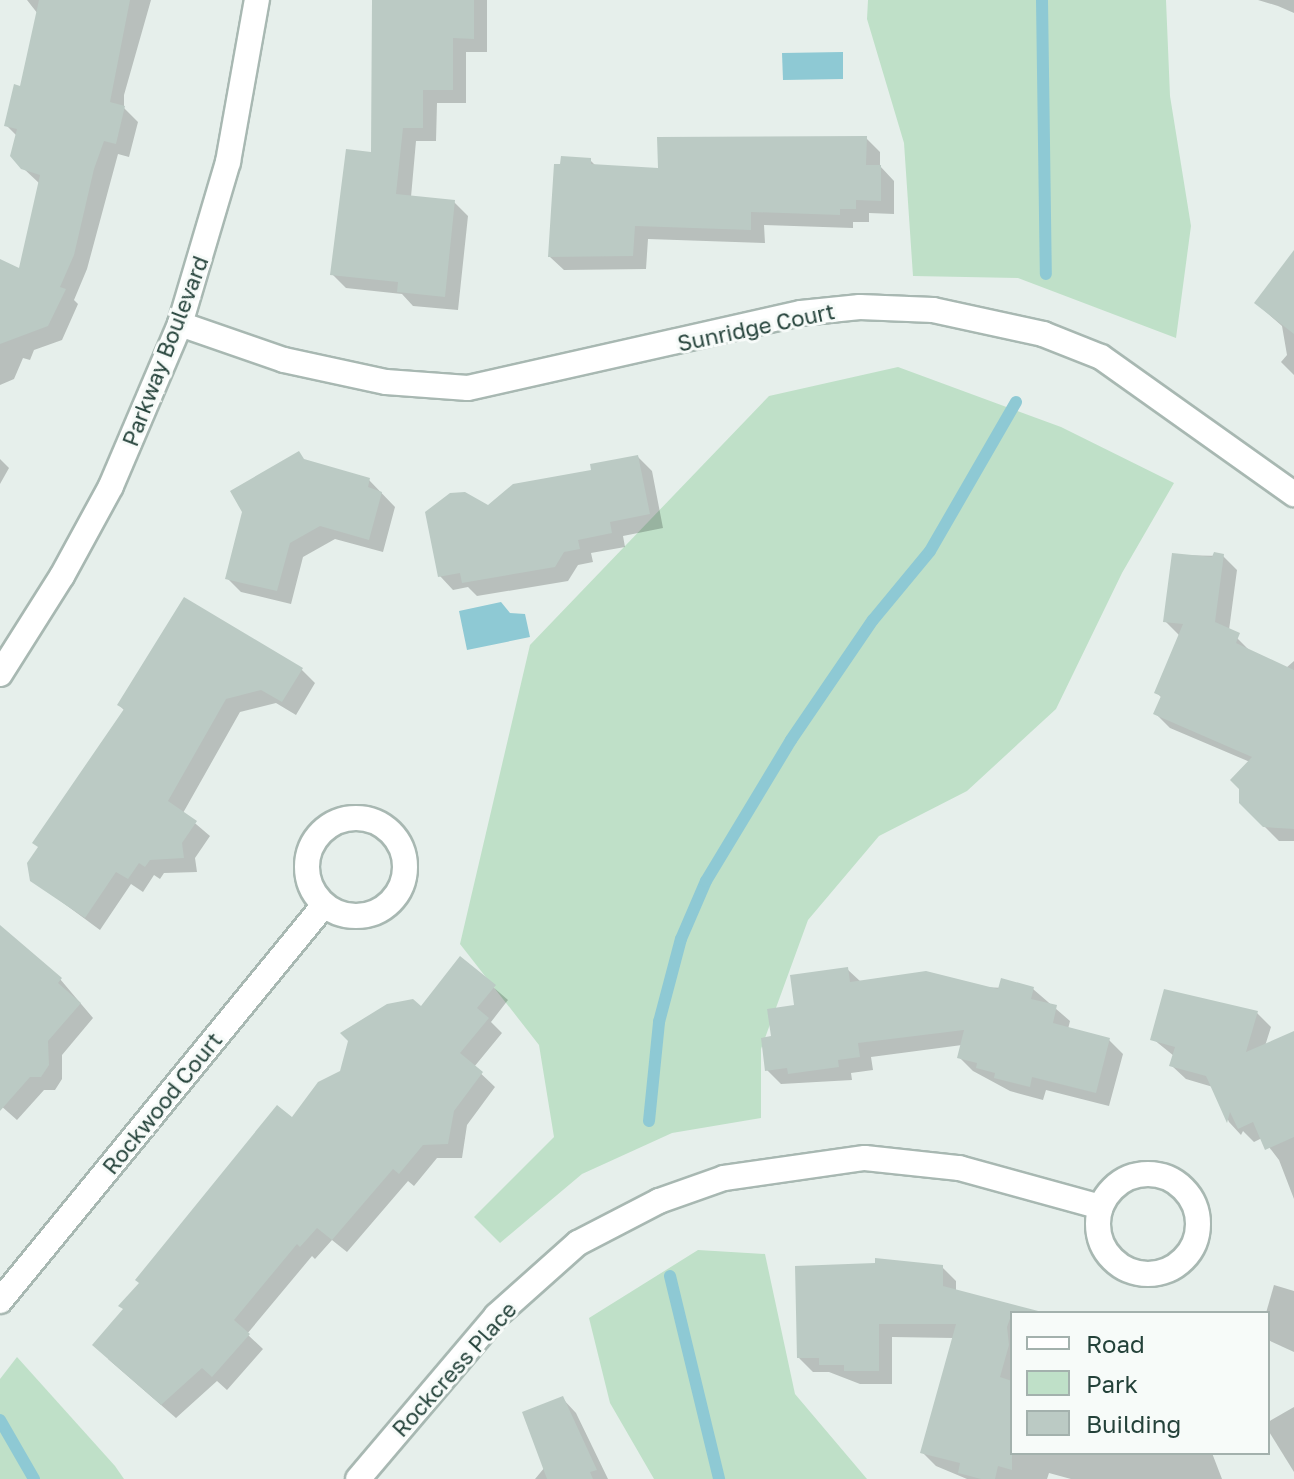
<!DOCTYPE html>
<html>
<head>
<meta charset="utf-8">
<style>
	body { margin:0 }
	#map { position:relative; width:1294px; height:1479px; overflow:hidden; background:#e6efeb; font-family:"Golos Text",sans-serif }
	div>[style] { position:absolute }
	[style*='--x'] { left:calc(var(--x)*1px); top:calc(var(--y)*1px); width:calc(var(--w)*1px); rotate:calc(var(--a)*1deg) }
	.green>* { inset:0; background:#bfe0c8 }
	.water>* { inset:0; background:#8ec9d4 }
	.shadow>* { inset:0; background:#0003 }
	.stream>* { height:12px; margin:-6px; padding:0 6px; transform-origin:6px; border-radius:6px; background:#8ec9d4 }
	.building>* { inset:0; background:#bbcac4 }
	.roads { filter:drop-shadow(2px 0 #a8b8b2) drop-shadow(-2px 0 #a8b8b2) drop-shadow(0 2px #a8b8b2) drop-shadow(0 -2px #a8b8b2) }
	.street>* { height:24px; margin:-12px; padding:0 12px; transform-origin:12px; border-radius:12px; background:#fff }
	.street>.ring { margin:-12px; padding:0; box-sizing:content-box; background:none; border:24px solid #fff; border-radius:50% }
	.secondary>* { height:24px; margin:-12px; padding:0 12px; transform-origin:12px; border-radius:12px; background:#fff }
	span { translate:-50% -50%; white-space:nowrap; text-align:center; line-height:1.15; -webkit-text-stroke:6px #f7fbf9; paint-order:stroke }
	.street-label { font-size:22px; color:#24423a }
	.legend { position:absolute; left:1010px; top:1311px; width:260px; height:144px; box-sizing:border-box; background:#f7fbf9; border:2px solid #a3b1ad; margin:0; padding:10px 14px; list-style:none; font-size:24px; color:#24423a }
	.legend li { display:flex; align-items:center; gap:16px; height:40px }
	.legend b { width:40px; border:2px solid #a3b1ad }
</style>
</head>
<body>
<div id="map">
	<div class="green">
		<i style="clip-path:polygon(868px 0,1166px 0,1170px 96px,1191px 226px,1176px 338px,1018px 278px,913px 276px,904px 143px,867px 19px)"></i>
		<i style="clip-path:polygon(898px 367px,1061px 427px,1174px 483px,1122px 573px,1056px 709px,967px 791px,879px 836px,808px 920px,761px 1049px,761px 1118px,672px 1133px,582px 1174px,500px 1243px,474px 1217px,554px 1137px,539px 1045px,460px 944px,530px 645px,769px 396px)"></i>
		<i style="clip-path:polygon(698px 1250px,765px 1254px,795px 1394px,867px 1479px,654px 1479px,610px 1403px,589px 1318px)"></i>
		<i style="clip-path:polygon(17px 1357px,115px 1466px,124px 1479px,0 1479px,0 1379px)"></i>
	</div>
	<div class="water">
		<i style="clip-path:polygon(843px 52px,843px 79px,783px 80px,782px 53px)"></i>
		<i style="clip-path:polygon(501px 602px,510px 613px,525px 614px,530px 637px,467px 650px,459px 611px)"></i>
	</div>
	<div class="shadow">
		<i style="clip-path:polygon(27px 0,151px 0,124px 95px,124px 108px,138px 122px,129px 157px,118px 154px,87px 269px,74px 300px,78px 304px,62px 340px,34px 350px,30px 360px,23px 358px,14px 379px,0 385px,0 261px,20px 271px,40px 184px,23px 168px,17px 136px,6px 125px,22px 88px,38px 14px)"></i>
		<i style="clip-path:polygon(374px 0,487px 0,487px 52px,466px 52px,466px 103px,437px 103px,436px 141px,416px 141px,411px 197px,454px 202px,468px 216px,458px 310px,413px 306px,402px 294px,346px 288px,332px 274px,373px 154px)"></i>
		<i style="clip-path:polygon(1258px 0,1294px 0,1294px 13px,1278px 6px)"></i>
		<i style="clip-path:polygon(866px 138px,880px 152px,880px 166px,894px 181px,894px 214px,869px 213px,869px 222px,853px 222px,853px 228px,764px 225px,765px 243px,648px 239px,646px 269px,564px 270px,550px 257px,590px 160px,596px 166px,660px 170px)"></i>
		<i style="clip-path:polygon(1294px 253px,1294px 375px,1281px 362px,1287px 355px,1282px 326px,1256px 303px)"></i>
		<i style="clip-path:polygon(638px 457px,652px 471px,663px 528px,623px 536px,625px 547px,591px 553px,593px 562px,578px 565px,568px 581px,477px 596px,468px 587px,453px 590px,440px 576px,488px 507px)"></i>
		<i style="clip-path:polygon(0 459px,9px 468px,0 484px)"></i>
		<i style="clip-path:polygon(307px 463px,369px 480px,395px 507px,383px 552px,335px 539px,303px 557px,291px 604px,241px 592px,227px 578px)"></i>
		<i style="clip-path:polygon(1174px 555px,1223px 556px,1237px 570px,1229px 630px,1252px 653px,1286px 668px,1294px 661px,1294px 841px,1279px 841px,1241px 803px,1250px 762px,1170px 728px,1156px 714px,1162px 698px,1156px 692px,1180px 636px,1165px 621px)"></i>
		<i style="clip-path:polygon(301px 669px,315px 683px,296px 715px,276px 703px,240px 712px,183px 813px,210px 836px,195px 858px,197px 872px,164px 873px,160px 879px,154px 875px,143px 892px,131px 884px,100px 930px,32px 880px,125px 711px,119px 705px)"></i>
		<i style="clip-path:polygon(0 927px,60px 979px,93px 1018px,62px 1055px,62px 1079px,55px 1090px,44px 1090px,17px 1120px,0 1105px)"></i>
		<i style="clip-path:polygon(461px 959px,508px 1000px,491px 1022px,502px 1033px,474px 1067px,495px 1087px,467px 1125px,462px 1158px,437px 1158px,414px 1186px,408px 1181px,347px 1252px,332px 1240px,315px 1259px,312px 1256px,247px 1334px,263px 1349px,227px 1390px,217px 1381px,176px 1418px,108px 1359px,292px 1120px,342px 1072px,421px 1009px)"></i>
		<i style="clip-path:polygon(847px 969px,861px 982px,1033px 989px,1070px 1021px,1068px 1029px,1109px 1040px,1123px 1054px,1109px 1106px,1046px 1090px,1043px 1100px,1010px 1091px,973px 1071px,959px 1057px,962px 1045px,871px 1057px,873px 1070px,851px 1073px,852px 1080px,781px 1084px,767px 1070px,773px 1038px,797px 1006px)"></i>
		<i style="clip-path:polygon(1257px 1013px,1271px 1027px,1265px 1046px,1294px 1033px,1294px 1199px,1279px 1160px,1262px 1138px,1254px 1142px,1243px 1131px,1241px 1135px,1229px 1122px,1213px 1087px,1186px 1079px,1172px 1066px,1174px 1056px,1153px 1039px)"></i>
		<i style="clip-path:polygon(942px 1267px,956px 1281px,956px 1291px,1038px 1313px,1012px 1313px,1012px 1453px,1212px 1453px,1222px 1479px,1071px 1479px,1049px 1473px,1047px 1479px,967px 1479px,936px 1466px,922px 1452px,954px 1338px,892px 1337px,892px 1384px,860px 1384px,829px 1372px,813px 1372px,799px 1358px)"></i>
		<i style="clip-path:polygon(1274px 1285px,1294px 1291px,1294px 1352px,1268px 1340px,1266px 1313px)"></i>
		<i style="clip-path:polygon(563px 1399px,576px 1413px,608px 1479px,535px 1479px,545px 1467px)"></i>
		<i style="clip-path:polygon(1294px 1407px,1294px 1472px,1268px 1430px,1268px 1422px)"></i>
	</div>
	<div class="stream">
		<i style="--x:1042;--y:0;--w:274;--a:89.2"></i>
		<i style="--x:649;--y:1121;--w:100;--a:-84.2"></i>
		<i style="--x:659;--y:1022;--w:86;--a:-75.2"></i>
		<i style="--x:681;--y:939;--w:63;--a:-66.7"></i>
		<i style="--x:706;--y:881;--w:165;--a:-58.9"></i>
		<i style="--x:791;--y:740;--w:145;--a:-55.7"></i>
		<i style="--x:873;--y:620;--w:89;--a:-50.4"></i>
		<i style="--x:930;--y:551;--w:172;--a:-60"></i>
		<i style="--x:670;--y:1276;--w:209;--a:76.4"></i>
		<i style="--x:0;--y:1420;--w:68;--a:60"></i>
	</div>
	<div class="building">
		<i style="clip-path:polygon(39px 0,130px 0,110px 102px,125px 106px,116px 144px,104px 141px,94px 169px,74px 255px,60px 287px,66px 289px,48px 326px,0 344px,0 259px,19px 268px,40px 175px,21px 169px,10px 156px,17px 129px,4px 126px,14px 84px,20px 86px)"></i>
		<i style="clip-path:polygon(372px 0,474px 0,474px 39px,453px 38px,453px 90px,423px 90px,423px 128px,403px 128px,396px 194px,455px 200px,445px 297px,397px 292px,398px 282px,330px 275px,346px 149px,371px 152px)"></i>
		<i style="clip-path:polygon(867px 136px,866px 165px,881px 165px,881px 201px,856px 200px,856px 209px,840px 209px,840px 215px,751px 212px,751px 230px,635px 226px,633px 256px,548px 257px,554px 164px,560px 164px,561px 156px,591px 158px,591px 164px,658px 168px,657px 137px)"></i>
		<i style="clip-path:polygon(1294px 250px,1294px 334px,1254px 303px)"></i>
		<i style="clip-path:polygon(299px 451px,304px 459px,370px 478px,368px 487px,382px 492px,369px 540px,320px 526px,290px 543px,277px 591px,225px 579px,242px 512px,230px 491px)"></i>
		<i style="clip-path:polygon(638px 455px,650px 514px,610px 522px,612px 533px,578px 540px,580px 549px,564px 552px,555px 567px,462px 583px,460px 573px,438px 577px,425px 512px,450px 493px,465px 492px,488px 505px,513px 484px,591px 470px,590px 464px)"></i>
		<i style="clip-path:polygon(1214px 552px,1224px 554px,1215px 622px,1240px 633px,1236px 643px,1294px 670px,1294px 829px,1263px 827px,1239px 803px,1239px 789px,1230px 780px,1252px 757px,1153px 714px,1161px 696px,1154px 693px,1183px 624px,1163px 622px,1172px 553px,1212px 557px)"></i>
		<i style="clip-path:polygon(184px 597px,303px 668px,282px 702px,261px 690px,226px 699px,168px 801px,197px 821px,182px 843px,184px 858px,150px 860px,145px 867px,139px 863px,128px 879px,116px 872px,85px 918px,30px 881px,27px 863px,38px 847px,32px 843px,124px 709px,117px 705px)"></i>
		<i style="clip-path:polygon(0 925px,62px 978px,58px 983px,81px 1003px,48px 1041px,49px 1065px,41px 1077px,30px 1077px,0 1111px)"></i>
		<i style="clip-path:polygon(460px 956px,496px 985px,477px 1008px,489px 1018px,460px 1053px,483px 1072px,454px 1111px,448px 1144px,423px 1145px,399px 1174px,393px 1169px,332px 1240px,317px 1228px,300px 1247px,297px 1244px,234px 1320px,250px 1334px,212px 1377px,202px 1368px,161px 1405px,92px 1345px,123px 1309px,118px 1306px,139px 1283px,135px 1280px,277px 1105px,292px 1117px,318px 1082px,340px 1071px,348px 1041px,340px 1033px,387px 1004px,413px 999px,421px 1006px)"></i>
		<i style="clip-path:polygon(848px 967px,850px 982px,926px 971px,998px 989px,1001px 978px,1034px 987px,1031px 999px,1057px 1005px,1053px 1023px,1110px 1038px,1096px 1093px,1032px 1077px,1030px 1087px,994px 1078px,995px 1073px,976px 1068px,977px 1063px,957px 1058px,964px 1030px,858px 1043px,860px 1057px,838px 1060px,839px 1067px,788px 1074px,787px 1068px,765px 1071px,761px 1038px,771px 1036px,767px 1009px,794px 1005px,790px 975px)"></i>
		<i style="clip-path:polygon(1164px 989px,1258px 1011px,1246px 1052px,1294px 1031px,1294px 1137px,1265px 1150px,1253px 1122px,1238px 1129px,1230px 1112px,1227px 1123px,1206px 1076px,1169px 1066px,1175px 1047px,1150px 1040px)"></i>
		<i style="clip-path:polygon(875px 1258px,943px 1265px,943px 1286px,1046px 1313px,1012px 1313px,1007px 1327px,1009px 1345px,1000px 1377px,1012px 1381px,1012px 1470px,998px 1466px,995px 1479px,981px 1479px,958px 1473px,960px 1463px,920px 1453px,956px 1324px,879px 1324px,879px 1371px,844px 1371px,844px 1365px,819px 1365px,819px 1358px,797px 1358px,795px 1266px,875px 1263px)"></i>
		<i style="clip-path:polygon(563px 1396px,597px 1470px,590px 1472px,593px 1479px,547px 1479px,522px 1412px)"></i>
	</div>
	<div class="roads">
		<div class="street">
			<i style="--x:180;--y:324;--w:110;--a:19.1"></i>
			<i style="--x:284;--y:360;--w:104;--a:12.2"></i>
			<i style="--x:386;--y:382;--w:82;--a:4.2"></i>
			<i style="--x:468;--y:388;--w:341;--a:-12.7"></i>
			<i style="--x:801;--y:313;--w:59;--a:-5.8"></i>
			<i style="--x:860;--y:307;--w:73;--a:2.4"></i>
			<i style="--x:933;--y:310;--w:113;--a:12.3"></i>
			<i style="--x:1043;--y:334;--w:62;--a:21.6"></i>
			<i style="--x:1101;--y:357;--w:237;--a:35.4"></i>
			<i class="ring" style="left:307px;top:818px;width:74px;height:74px"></i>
			<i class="ring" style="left:1098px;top:1174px;width:76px;height:76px"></i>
			<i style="--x:0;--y:1301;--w:512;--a:-50.71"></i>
			<i style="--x:358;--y:1479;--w:214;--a:-49.7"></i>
			<i style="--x:496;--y:1316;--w:110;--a:-41.7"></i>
			<i style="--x:578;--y:1243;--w:91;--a:-27.4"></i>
			<i style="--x:659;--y:1201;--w:69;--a:-19.5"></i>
			<i style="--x:724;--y:1178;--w:142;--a:-8.1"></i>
			<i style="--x:865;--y:1158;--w:95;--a:6.1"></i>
			<i style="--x:959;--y:1168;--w:147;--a:15.4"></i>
		</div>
		<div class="secondary">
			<i style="--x:0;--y:674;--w:116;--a:-57.7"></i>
			<i style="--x:62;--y:576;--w:102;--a:-61.4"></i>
			<i style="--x:111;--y:486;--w:176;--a:-66.9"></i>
			<i style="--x:180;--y:324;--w:169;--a:-73.5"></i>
			<i style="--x:228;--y:162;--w:165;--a:-79.9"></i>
		</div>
	</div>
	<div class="street-label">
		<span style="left:756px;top:327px;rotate:-12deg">Sunridge Court</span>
		<span style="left:165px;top:351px;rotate:-69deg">Parkway Boulevard</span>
		<span style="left:162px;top:1103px;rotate:-51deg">Rockwood Court</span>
		<span style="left:454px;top:1369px;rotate:-48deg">Rockcress Place</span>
	</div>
	<ul class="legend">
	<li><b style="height:10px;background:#fff"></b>Road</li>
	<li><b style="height:22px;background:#bfe0c8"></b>Park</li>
	<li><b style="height:22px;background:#bbcac4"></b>Building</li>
	</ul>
</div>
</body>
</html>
